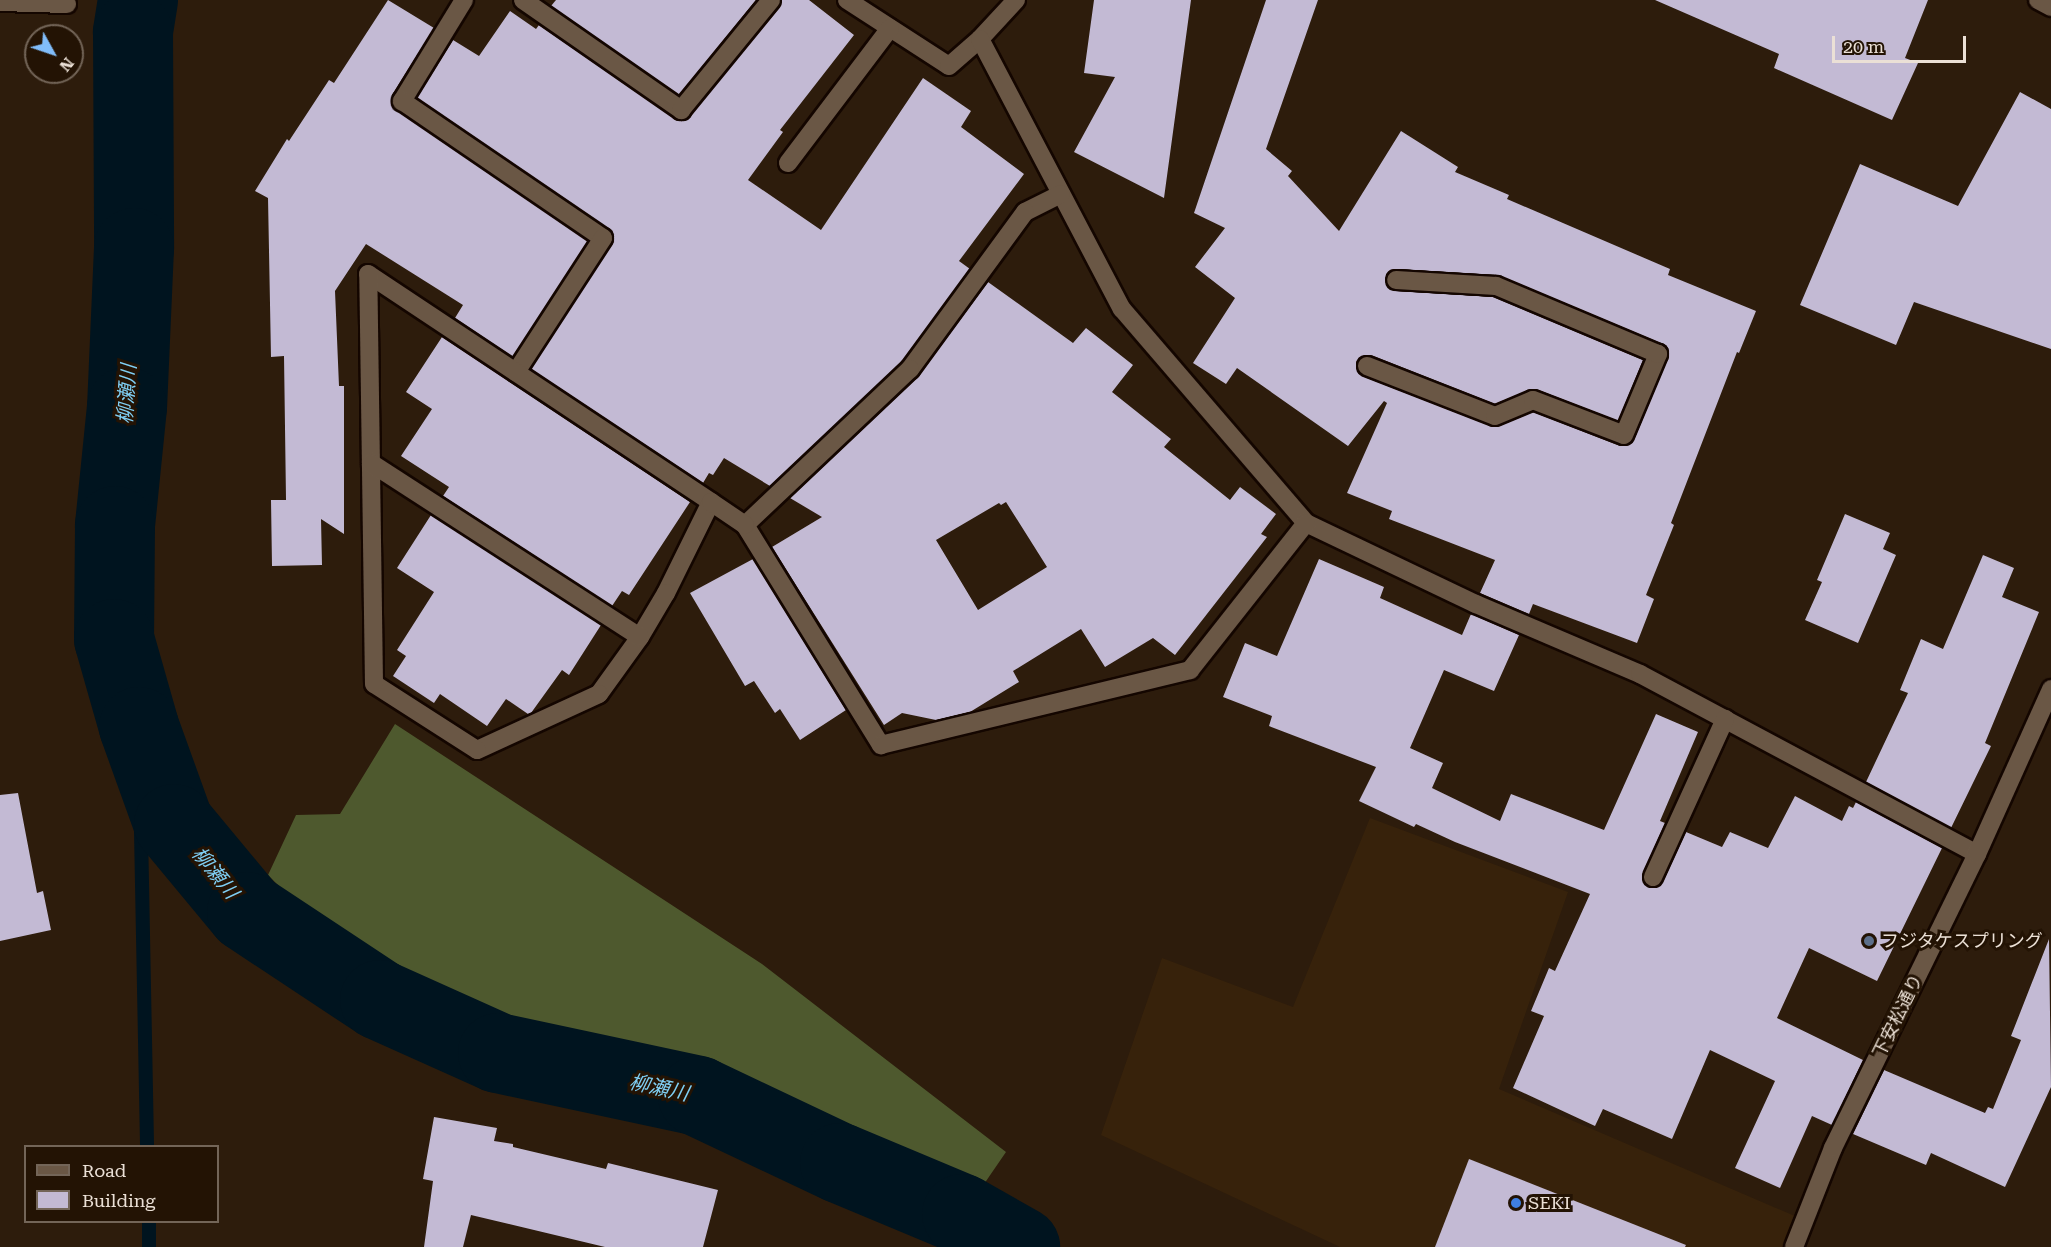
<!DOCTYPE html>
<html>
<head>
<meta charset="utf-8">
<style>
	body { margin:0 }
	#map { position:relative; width:2051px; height:1247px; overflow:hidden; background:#2d1c0c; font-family:"Roboto Serif","Noto Sans JP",serif }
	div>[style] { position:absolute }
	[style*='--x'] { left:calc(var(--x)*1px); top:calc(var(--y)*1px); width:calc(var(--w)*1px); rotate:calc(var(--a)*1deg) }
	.built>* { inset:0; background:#37220b }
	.forest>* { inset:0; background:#4e592e }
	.stream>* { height:14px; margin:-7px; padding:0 7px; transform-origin:7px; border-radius:7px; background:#00141f }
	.river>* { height:80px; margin:-40px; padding:0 40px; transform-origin:40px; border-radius:40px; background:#00141f }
	.building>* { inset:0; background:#c3bad4 }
	.roads { filter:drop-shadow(2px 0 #140600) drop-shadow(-2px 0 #140600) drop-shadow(0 2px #140600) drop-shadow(0 -2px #140600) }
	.minor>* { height:18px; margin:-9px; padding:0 9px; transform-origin:9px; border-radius:9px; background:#6a5745 }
	.dots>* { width:16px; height:16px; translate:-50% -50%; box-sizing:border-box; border:3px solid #231304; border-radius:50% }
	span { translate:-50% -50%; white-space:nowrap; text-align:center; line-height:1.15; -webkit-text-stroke:6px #231304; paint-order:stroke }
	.poi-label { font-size:18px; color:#ebe0d6 }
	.left { translate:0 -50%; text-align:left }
	.street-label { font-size:18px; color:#ebe0d6 }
	.water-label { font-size:20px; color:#7fcff4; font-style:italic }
	.legend { position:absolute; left:24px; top:1145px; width:195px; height:78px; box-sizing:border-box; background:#231304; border:2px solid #736558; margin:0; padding:8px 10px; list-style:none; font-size:18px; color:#ebe0d6 }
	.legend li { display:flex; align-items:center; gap:12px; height:30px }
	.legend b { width:30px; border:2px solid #736558 }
	.north { position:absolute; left:24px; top:24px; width:60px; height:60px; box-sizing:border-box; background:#231304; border:2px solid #736558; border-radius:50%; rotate:130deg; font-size:16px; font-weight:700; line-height:24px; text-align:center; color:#ebe0d6 }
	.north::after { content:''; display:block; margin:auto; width:21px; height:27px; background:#81bdfa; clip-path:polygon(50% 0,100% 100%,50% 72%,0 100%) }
	.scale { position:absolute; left:1832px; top:36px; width:134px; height:27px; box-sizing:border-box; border:3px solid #ebe0d6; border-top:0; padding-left:8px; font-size:18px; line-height:21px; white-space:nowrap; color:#ebe0d6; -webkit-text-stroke:4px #231304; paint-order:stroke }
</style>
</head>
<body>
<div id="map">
	<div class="built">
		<i style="clip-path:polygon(1370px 818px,1568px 892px,1499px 1089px,1804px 1220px,1794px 1247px,1340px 1247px,1101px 1135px,1162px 958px,1293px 1007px)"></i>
	</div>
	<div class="forest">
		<i style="clip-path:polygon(395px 724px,762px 964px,1006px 1152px,971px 1203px,712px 1082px,512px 1043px,358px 966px,268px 875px,296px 815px,340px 814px)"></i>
	</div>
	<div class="stream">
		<i style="--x:139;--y:727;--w:419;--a:88.9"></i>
		<i style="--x:149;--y:1222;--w:25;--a:90"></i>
	</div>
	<div class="river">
		<i style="--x:138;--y:0;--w:33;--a:99"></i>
		<i style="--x:133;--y:33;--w:215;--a:89.7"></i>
		<i style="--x:134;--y:248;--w:159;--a:92.5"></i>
		<i style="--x:127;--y:407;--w:120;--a:95.8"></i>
		<i style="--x:115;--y:526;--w:113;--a:90.5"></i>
		<i style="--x:114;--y:639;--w:91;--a:74.1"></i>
		<i style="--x:139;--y:727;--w:103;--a:70.2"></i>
		<i style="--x:174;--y:824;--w:114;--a:50.3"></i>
		<i style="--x:247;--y:912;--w:159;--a:33.5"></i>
		<i style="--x:380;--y:1000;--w:129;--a:24.2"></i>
		<i style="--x:498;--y:1053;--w:205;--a:12.1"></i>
		<i style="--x:698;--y:1096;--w:157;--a:25.3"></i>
		<i style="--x:840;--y:1163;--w:132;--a:22.7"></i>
		<i style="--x:962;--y:1214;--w:67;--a:29.6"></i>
	</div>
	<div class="building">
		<i style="clip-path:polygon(388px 0,434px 28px,392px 95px,392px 107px,588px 241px,513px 357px,455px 318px,463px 305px,366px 244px,335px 291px,339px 386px,344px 386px,344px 534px,321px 519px,322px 565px,272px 566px,271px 500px,286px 500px,284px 356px,271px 357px,268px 198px,255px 191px,287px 139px,289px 141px,329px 80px,334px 83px)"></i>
		<i style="clip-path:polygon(556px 0,756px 0,679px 95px,551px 6px)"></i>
		<i style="clip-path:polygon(782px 0,809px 0,854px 35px,780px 130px,783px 132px,748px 180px,821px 230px,923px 78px,971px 111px,961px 127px,1024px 174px,959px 261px,970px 269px,902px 362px,770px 486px,724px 458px,713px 475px,709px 473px,703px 483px,531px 369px,612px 244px,613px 233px,417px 98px,453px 40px,479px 56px,510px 11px,536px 29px,539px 25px,675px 119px,685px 121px,780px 7px)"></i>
		<i style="clip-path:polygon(1094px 0,1191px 0,1164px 198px,1074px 152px,1115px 77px,1084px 73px)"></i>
		<i style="clip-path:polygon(evenodd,1266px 0,1318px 0,1266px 149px,1292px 171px,1288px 176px,1339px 231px,1401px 131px,1458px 167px,1455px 172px,1509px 195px,1507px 199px,1670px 269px,1668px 275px,1756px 311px,1739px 353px,1737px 352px,1671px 523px,1674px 525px,1646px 595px,1654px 599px,1637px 643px,1533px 604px,1529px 614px,1480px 593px,1495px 560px,1389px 519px,1392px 511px,1347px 493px,1387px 403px,1384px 401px,1348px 446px,1237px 368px,1226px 384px,1193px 363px,1235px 298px,1195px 267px,1225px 228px,1194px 213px,1266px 0,1397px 269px,1500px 276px,1663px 344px,1669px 352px,1668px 358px,1634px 440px,1626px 446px,1620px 446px,1533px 412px,1499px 426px,1491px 426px,1362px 376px,1358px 373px,1356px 362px,1360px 357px,1371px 355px,1495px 404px,1529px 390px,1536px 389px,1618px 421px,1643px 360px,1493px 297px,1390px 290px,1385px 279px,1390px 270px,1397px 269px)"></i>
		<i style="clip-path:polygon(1655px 0,1928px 0,1905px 58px,1918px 63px,1892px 120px,1774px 68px,1779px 54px)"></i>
		<i style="clip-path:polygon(2020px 92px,2051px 109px,2051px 349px,1914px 302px,1896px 345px,1800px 305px,1860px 164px,1958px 206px)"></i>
		<i style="clip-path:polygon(evenodd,988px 282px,1073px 343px,1086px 328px,1133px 365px,1112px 392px,1171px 439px,1164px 447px,1230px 500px,1240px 487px,1276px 514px,1261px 534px,1267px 537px,1175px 655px,1153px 638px,1105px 667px,1081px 629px,1013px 671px,1019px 682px,970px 712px,936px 720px,902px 713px,884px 725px,772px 547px,822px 517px,790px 498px,918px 377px,988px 282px,1006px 502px,1047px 567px,978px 610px,936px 540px,999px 503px,1001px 505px,1006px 502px)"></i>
		<i style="clip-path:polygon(442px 337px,690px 502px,629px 595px,622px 591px,612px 606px,443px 496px,449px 487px,401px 456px,432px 409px,406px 392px)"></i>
		<i style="clip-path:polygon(1845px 514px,1890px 533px,1883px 549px,1896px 555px,1858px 643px,1805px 620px,1822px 582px,1817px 580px)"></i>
		<i style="clip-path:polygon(431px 515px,601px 625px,569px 675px,562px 670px,531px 713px,528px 714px,506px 699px,487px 726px,440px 694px,434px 703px,393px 676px,406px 656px,397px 650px,434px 592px,397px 568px)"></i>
		<i style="clip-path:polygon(1983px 555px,2014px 568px,2002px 597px,2039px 612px,1985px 743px,1991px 746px,1951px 828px,1866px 782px,1908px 693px,1900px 690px,1921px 639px,1943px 649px)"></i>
		<i style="clip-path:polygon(753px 559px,846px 710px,800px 740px,780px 709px,775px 713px,754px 681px,745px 686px,690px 593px)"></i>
		<i style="clip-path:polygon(1319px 559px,1384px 587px,1380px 598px,1462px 635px,1471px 614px,1519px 635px,1494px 691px,1444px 670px,1410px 748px,1443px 763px,1432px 788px,1500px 821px,1511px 794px,1604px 830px,1656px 714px,1698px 732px,1660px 821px,1665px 823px,1643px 873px,1644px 883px,1649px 887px,1659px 886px,1663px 882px,1686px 832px,1722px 847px,1730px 832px,1768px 848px,1795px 796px,1842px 821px,1849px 806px,1853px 808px,1856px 802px,1942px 848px,1877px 981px,1809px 948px,1777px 1018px,1863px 1060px,1832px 1125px,1812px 1116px,1780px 1188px,1735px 1168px,1775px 1081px,1710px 1050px,1672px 1139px,1603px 1109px,1595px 1126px,1513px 1088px,1544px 1016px,1531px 1011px,1549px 968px,1555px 971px,1590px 894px,1455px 842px,1416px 824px,1414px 827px,1359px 801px,1376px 767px,1269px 726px,1272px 716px,1223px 697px,1245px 643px,1277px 656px)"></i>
		<i style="clip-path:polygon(18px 793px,37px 893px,43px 891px,51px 930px,0 941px,0 795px)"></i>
		<i style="clip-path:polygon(2049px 939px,2051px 1087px,2005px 1187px,1931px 1153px,1926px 1165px,1853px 1134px,1884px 1070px,1985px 1113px,1988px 1107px,1993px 1109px,2021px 1040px,2011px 1036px)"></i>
		<i style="clip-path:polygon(434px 1117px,497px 1128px,494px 1141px,513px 1144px,513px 1147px,606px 1169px,608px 1163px,718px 1190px,703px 1247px,605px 1247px,471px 1215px,463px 1247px,424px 1247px,433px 1181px,423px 1179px)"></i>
		<i style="clip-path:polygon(1469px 1159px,1686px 1245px,1685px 1247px,1435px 1247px)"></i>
	</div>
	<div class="roads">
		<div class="minor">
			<i style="--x:464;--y:0;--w:119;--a:121.5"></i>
			<i style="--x:402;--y:101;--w:243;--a:34.3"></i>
			<i style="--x:603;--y:238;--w:160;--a:123"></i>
			<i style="--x:523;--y:0;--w:193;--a:34.8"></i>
			<i style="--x:681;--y:110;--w:142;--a:-50.7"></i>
			<i style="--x:847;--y:0;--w:121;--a:32.9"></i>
			<i style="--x:949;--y:66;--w:41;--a:-41.1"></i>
			<i style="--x:1016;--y:0;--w:53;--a:132.7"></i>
			<i style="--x:980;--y:39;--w:305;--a:62.3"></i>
			<i style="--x:1122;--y:309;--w:282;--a:49.3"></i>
			<i style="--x:1306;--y:523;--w:188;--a:25.5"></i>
			<i style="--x:1476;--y:604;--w:178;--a:23.1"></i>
			<i style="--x:1640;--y:674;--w:382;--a:28.1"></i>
			<i style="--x:2038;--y:0;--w:15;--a:28"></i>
			<i style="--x:0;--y:2;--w:67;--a:1.7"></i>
			<i style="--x:788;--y:163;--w:169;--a:-52.9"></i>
			<i style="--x:1061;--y:194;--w:40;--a:153.4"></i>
			<i style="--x:1025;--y:212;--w:195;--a:126.2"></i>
			<i style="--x:910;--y:369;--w:227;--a:136.6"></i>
			<i style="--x:745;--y:525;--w:259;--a:58.3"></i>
			<i style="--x:881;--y:745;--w:318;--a:-13.6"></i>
			<i style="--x:1190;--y:670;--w:187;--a:-51.7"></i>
			<i style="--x:368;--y:274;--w:412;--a:33.6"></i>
			<i style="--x:711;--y:502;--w:102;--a:116.3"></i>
			<i style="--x:666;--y:593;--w:51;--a:120.6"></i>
			<i style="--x:640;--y:637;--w:70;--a:125.7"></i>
			<i style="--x:599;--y:694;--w:134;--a:155.3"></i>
			<i style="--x:477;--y:750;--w:122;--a:-147.3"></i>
			<i style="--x:374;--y:684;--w:410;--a:-90.8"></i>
			<i style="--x:1367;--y:366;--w:137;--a:21.3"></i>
			<i style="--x:1495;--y:416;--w:41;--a:-22.8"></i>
			<i style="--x:1533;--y:400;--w:97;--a:21"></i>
			<i style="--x:1624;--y:435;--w:88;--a:-67.2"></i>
			<i style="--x:1658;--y:354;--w:176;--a:-157.2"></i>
			<i style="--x:1496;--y:286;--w:100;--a:-176.6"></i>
			<i style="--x:371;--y:463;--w:320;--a:32.9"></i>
			<i style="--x:711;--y:502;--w:41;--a:34.1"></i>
			<i style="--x:1653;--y:877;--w:174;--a:-65.5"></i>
			<i style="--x:1794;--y:1247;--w:106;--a:-68.5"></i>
			<i style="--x:1833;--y:1148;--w:327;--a:-63.9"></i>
			<i style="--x:1977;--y:854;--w:181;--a:-65.8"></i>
		</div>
	</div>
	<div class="dots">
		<i style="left:1869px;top:941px;background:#5c6f8a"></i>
		<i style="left:1516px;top:1203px;background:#3f7fe0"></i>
	</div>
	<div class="poi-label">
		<span class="left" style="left:1881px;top:941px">フジタケスプリング</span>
		<span class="left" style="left:1528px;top:1203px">SEKI</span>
	</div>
	<div class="street-label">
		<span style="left:1898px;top:1016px;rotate:-64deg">下安松通り</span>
	</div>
	<div class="water-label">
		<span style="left:127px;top:394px;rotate:-86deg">柳瀬川</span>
		<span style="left:215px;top:873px;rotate:51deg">柳瀬川</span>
		<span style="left:659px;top:1088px;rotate:12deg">柳瀬川</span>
	</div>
	<ul class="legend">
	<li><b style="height:8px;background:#6a5745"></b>Road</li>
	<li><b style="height:16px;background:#c3bad4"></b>Building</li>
	</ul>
	<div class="north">N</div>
	<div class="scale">20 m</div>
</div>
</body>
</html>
